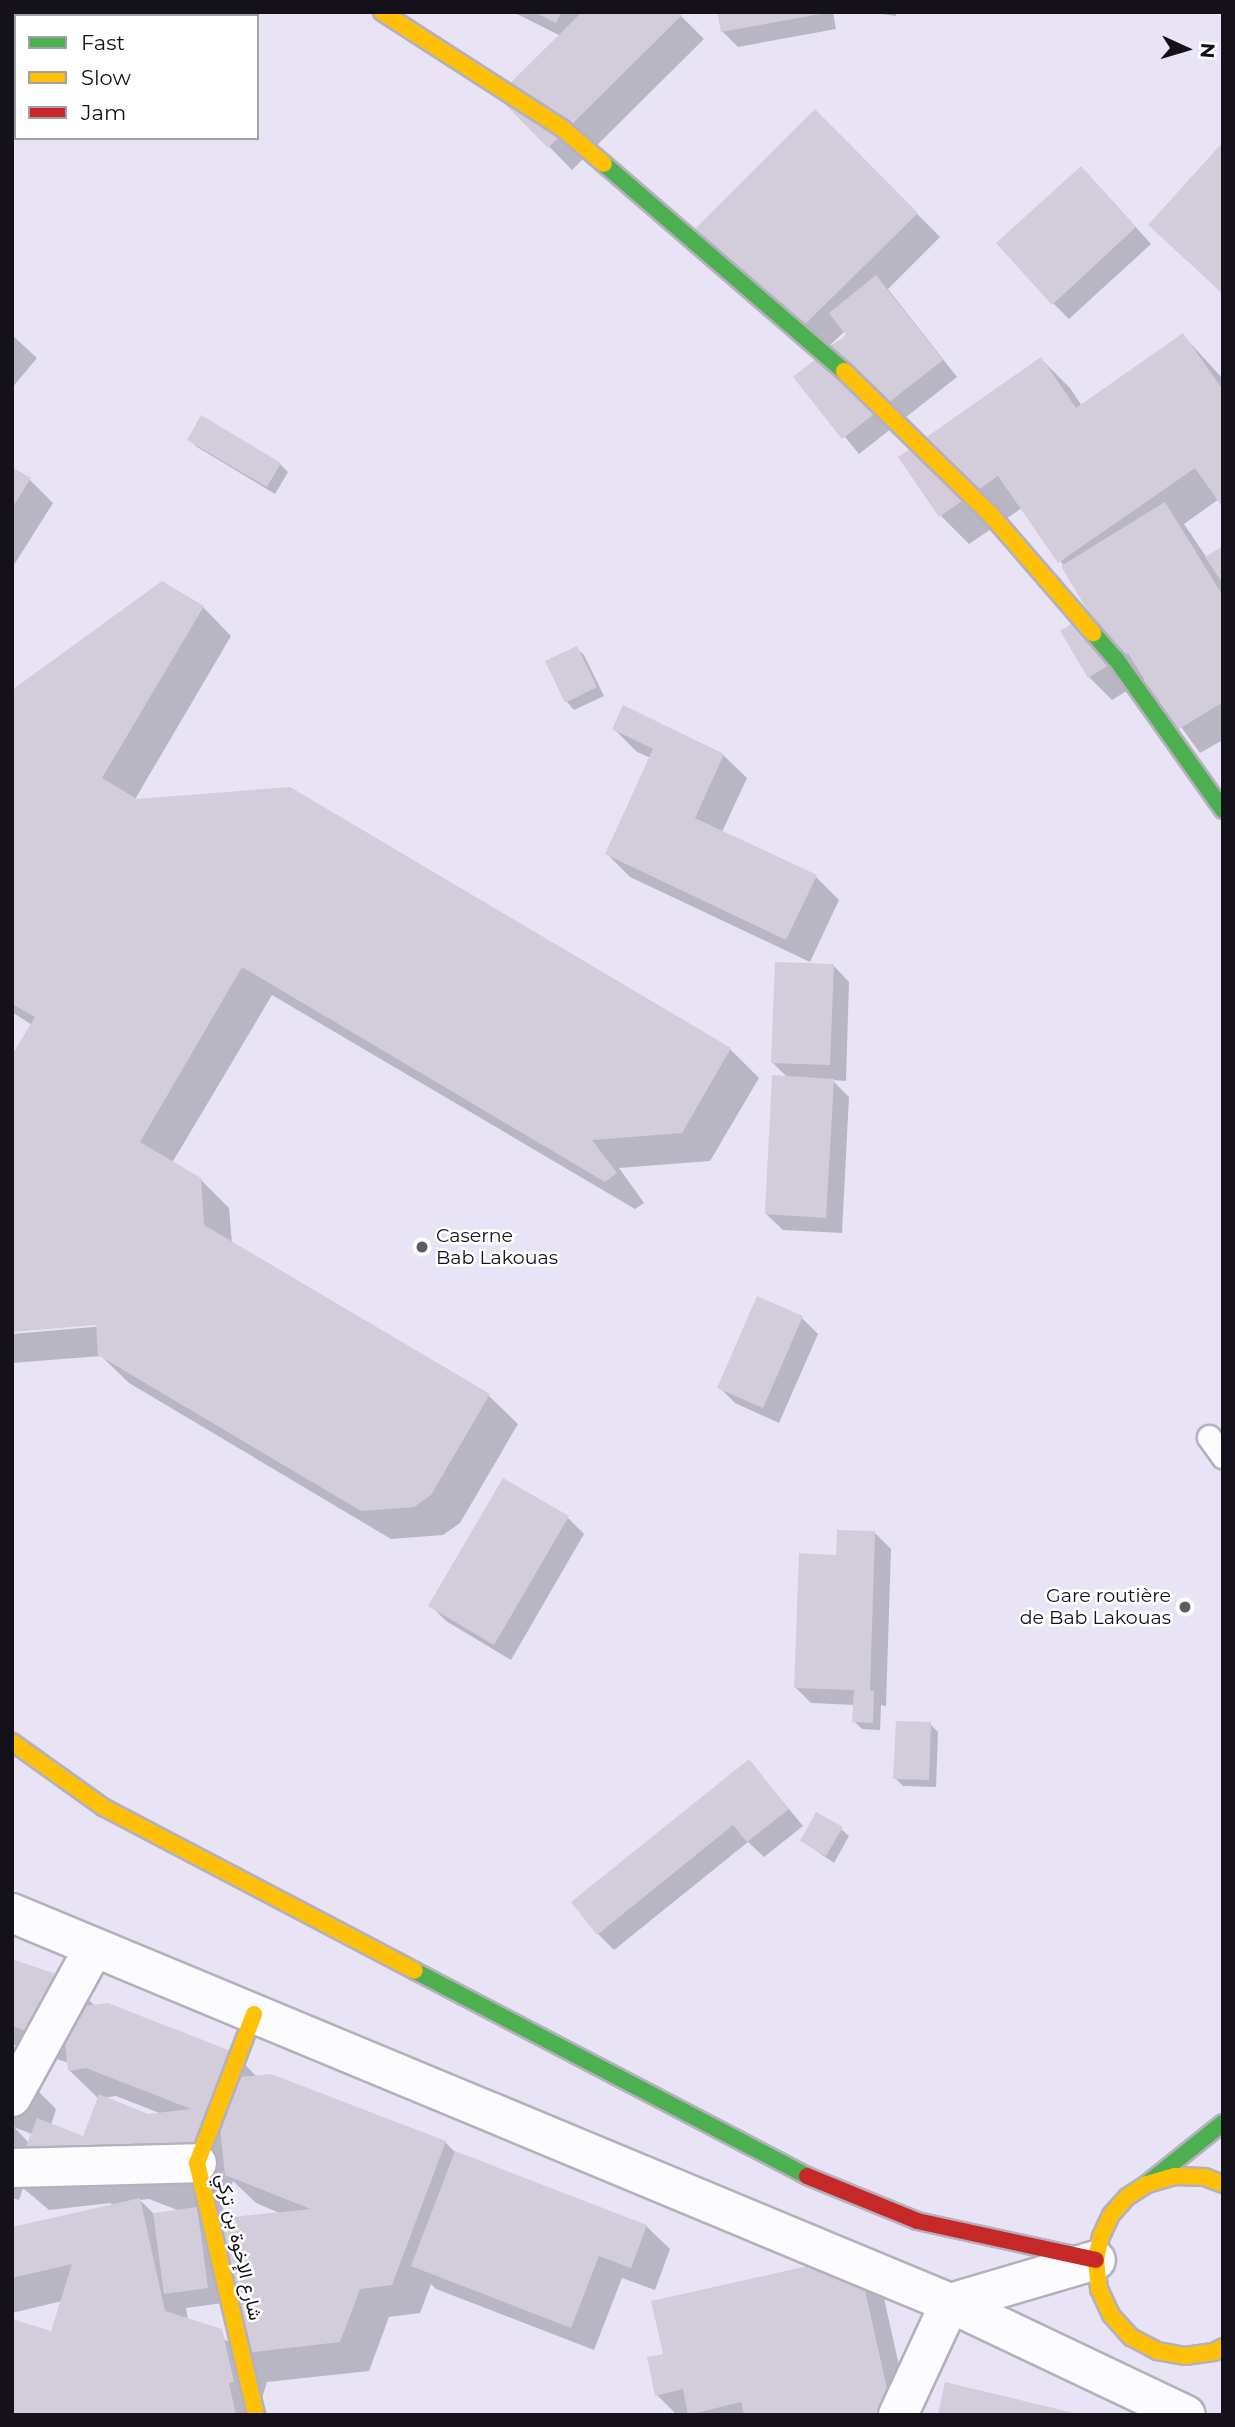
<!DOCTYPE html>
<html>
<head>
<meta charset="utf-8">
<style>
	body { margin:0 }
	#map { position:relative; width:1235px; height:2427px; overflow:hidden; background:#e8e4f5; font-family:Montserrat,Vazirmatn,sans-serif }
	div>[style] { position:absolute }
	[style*='--x'] { left:calc(var(--x)*1px); top:calc(var(--y)*1px); width:calc(var(--w)*1px); rotate:calc(var(--a)*1deg) }
	.shadow>* { inset:0; background:#0003 }
	.building>* { inset:0; background:#d3cddb }
	.roads { filter:drop-shadow(2px 0 #b4b0bd) drop-shadow(-2px 0 #b4b0bd) drop-shadow(0 2px #b4b0bd) drop-shadow(0 -2px #b4b0bd) }
	.lane>* { height:23px; margin:-11.5px; padding:0 11.5px; transform-origin:11.5px; border-radius:11.5px; background:#fcfbfe }
	.street>* { height:38px; margin:-19px; padding:0 19px; transform-origin:19px; border-radius:19px; background:#fcfbfe }
	.fast>* { height:16px; margin:-8px; padding:0 8px; transform-origin:8px; border-radius:8px; background:#4caf50 }
	.slow>* { height:16px; margin:-8px; padding:0 8px; transform-origin:8px; border-radius:8px; background:#ffc107 }
	.jam>* { height:16px; margin:-8px; padding:0 8px; transform-origin:8px; border-radius:8px; background:#c62828 }
	.dots>* { width:19px; height:19px; translate:-50% -50%; box-sizing:border-box; border:4px solid #fff; border-radius:50% }
	span { translate:-50% -50%; white-space:nowrap; text-align:center; line-height:1.15; -webkit-text-stroke:5px #fff; paint-order:stroke }
	.poi-label { font-size:19px; color:#14111b }
	.left { translate:0 -50%; text-align:left }
	.right { translate:-100% -50%; text-align:right }
	.street-label { font-size:19px; color:#14111b }
	.frame { position:absolute; inset:0; border:14px solid #14111b; pointer-events:none }
	.legend { position:absolute; left:14px; top:14px; width:245px; height:126px; box-sizing:border-box; background:#fff; border:2px solid #a1a0a4; margin:0; padding:9px 12px; list-style:none; font-size:21px; color:#14111b }
	.legend li { display:flex; align-items:center; gap:14px; height:35px }
	.legend b { width:35px; border:2px solid #a1a0a4 }
	.north { position:absolute; left:1151px; top:14px; width:70px; height:70px; -webkit-text-stroke:5px #fff; paint-order:stroke; rotate:94deg; font-size:19px; font-weight:700; line-height:28px; text-align:center; color:#14111b }
	.north::after { content:''; display:block; margin:auto; width:24px; height:32px; background:#14111b; clip-path:polygon(50% 0,100% 100%,50% 72%,0 100%) }
</style>
</head>
<body>
<div id="map">
	<div class="shadow">
		<i style="clip-path:polygon(513px 12px,677px 12px,704px 39px,572px 170px,500px 96px,561px 36px)"></i>
		<i style="clip-path:polygon(719px 12px,833px 12px,836px 29px,738px 47px,722px 31px)"></i>
		<i style="clip-path:polygon(867px 12px,896px 12px,896px 16px)"></i>
		<i style="clip-path:polygon(evenodd,815px 111px,940px 237px,888px 289px,957px 377px,859px 454px,796px 377px,817px 360px,693px 234px,815px 111px,845px 331px,848px 335px,826px 349px,845px 331px)"></i>
		<i style="clip-path:polygon(1097px 184px,1151px 244px,1069px 319px,1053px 303px)"></i>
		<i style="clip-path:polygon(12px 335px,37px 358px,12px 388px)"></i>
		<i style="clip-path:polygon(1183px 335px,1223px 379px,1223px 504px,1219px 499px,1184px 524px,1207px 558px,1223px 548px,1223px 740px,1200px 753px,1146px 679px,1112px 700px,1089px 677px,1091px 614px,1064px 566px,1022px 508px,969px 544px,941px 516px,1041px 359px,1070px 388px,1082px 406px)"></i>
		<i style="clip-path:polygon(189px 439px,280px 464px,288px 472px,275px 494px,197px 447px)"></i>
		<i style="clip-path:polygon(12px 469px,30px 480px,53px 503px,12px 568px)"></i>
		<i style="clip-path:polygon(203px 607px,231px 636px,134px 801px,290px 789px,730px 1049px,759px 1078px,710px 1161px,619px 1168px,644px 1203px,635px 1209px,272px 995px,172px 1163px,200px 1179px,229px 1208px,232px 1243px,489px 1396px,518px 1424px,460px 1523px,443px 1535px,391px 1539px,129px 1383px,101px 1356px,12px 1363px,12px 1334px,105px 1326px,32px 1025px,12px 1012px,12px 693px)"></i>
		<i style="clip-path:polygon(576px 648px,584px 655px,604px 696px,574px 710px,567px 702px,547px 662px)"></i>
		<i style="clip-path:polygon(614px 729px,723px 755px,747px 778px,722px 832px,816px 877px,839px 900px,810px 962px,630px 877px,607px 854px,651px 758px,637px 752px)"></i>
		<i style="clip-path:polygon(833px 965px,849px 982px,846px 1081px,832px 1080px,849px 1097px,842px 1233px,783px 1230px,766px 1214px,788px 1078px,773px 1063px)"></i>
		<i style="clip-path:polygon(802px 1318px,818px 1334px,779px 1423px,735px 1403px,719px 1387px)"></i>
		<i style="clip-path:polygon(504px 1480px,568px 1518px,584px 1534px,511px 1660px,446px 1621px,430px 1605px)"></i>
		<i style="clip-path:polygon(875px 1533px,891px 1549px,886px 1706px,881px 1705px,880px 1730px,862px 1729px,854px 1721px,855px 1705px,811px 1703px,795px 1687px,837px 1556px)"></i>
		<i style="clip-path:polygon(930px 1724px,938px 1732px,936px 1787px,903px 1786px,895px 1778px)"></i>
		<i style="clip-path:polygon(749px 1761px,803px 1826px,764px 1857px,748px 1842px,614px 1950px,598px 1934px)"></i>
		<i style="clip-path:polygon(841px 1829px,849px 1836px,834px 1863px,802px 1841px)"></i>
		<i style="clip-path:polygon(evenodd,12px 1961px,70px 1981px,96px 2007px,235px 2054px,257px 2077px,445px 2142px,457px 2154px,646px 2226px,670px 2249px,655px 2290px,622px 2278px,594px 2350px,436px 2289px,431px 2284px,420px 2313px,389px 2317px,369px 2371px,267px 2382px,257px 2415px,12px 2415px,52px 2333px,62px 2301px,12px 2313px,12px 2229px,112px 2206px,111px 2203px,49px 2210px,23px 2188px,19px 2200px,12px 2198px,12px 2075px,27px 2080px,56px 2109px,51px 2125px,84px 2138px,99px 2099px,69px 2070px,69px 2063px,12px 2044px,12px 1961px,116px 2096px,162px 2114px,148px 2116px,103px 2098px,116px 2096px,12px 1961px,14px 2127px,32px 2134px,29px 2143px,14px 2127px,12px 1961px,233px 2181px,256px 2203px,282px 2214px,238px 2347px,188px 2320px,186px 2308px,223px 2303px,223px 2207px,233px 2181px,12px 1961px,149px 2199px,180px 2211px,155px 2215px,140px 2200px,149px 2199px)"></i>
		<i style="clip-path:polygon(880px 2280px,910px 2415px,677px 2415px,657px 2395px,665px 2356px)"></i>
	</div>
	<div class="building">
		<i style="clip-path:polygon(534px 12px,561px 12px,556px 23px)"></i>
		<i style="clip-path:polygon(582px 12px,680px 12px,682px 15px,548px 148px,497px 96px)"></i>
		<i style="clip-path:polygon(717px 12px,820px 12px,820px 14px,721px 32px)"></i>
		<i style="clip-path:polygon(815px 109px,918px 213px,792px 337px,690px 234px)"></i>
		<i style="clip-path:polygon(1223px 142px,1223px 294px,1148px 225px)"></i>
		<i style="clip-path:polygon(1081px 166px,1136px 227px,1052px 305px,996px 243px)"></i>
		<i style="clip-path:polygon(876px 275px,943px 360px,842px 439px,793px 377px,846px 335px,829px 313px)"></i>
		<i style="clip-path:polygon(1183px 333px,1223px 390px,1223px 508px,1195px 468px,1058px 563px,998px 476px,939px 517px,898px 457px,1041px 357px,1076px 408px)"></i>
		<i style="clip-path:polygon(201px 415px,281px 463px,267px 487px,187px 440px)"></i>
		<i style="clip-path:polygon(12px 467px,31px 478px,12px 508px)"></i>
		<i style="clip-path:polygon(1165px 502px,1223px 596px,1223px 702px,1176px 731px,1128px 653px,1088px 678px,1060px 631px,1089px 613px,1061px 566px)"></i>
		<i style="clip-path:polygon(1223px 546px,1223px 584px,1205px 557px)"></i>
		<i style="clip-path:polygon(162px 581px,204px 606px,102px 778px,137px 799px,290px 787px,731px 1048px,682px 1133px,592px 1140px,617px 1173px,605px 1182px,242px 967px,140px 1142px,201px 1178px,204px 1225px,490px 1394px,431px 1495px,414px 1507px,361px 1511px,98px 1355px,96px 1325px,12px 1332px,12px 1055px,35px 1017px,12px 1004px,12px 690px)"></i>
		<i style="clip-path:polygon(577px 646px,597px 687px,565px 703px,545px 661px)"></i>
		<i style="clip-path:polygon(623px 705px,724px 754px,695px 818px,817px 875px,786px 940px,605px 854px,653px 749px,612px 729px)"></i>
		<i style="clip-path:polygon(775px 962px,834px 964px,830px 1065px,771px 1063px)"></i>
		<i style="clip-path:polygon(772px 1075px,834px 1079px,826px 1218px,765px 1214px)"></i>
		<i style="clip-path:polygon(757px 1296px,803px 1316px,763px 1408px,717px 1388px)"></i>
		<i style="clip-path:polygon(503px 1478px,569px 1516px,494px 1645px,428px 1606px)"></i>
		<i style="clip-path:polygon(837px 1530px,875px 1531px,870px 1691px,874px 1691px,873px 1723px,852px 1722px,854px 1690px,794px 1688px,799px 1553px,836px 1555px)"></i>
		<i style="clip-path:polygon(896px 1721px,931px 1722px,929px 1780px,893px 1779px)"></i>
		<i style="clip-path:polygon(749px 1759px,789px 1809px,747px 1842px,733px 1825px,597px 1935px,571px 1902px)"></i>
		<i style="clip-path:polygon(816px 1812px,843px 1827px,826px 1856px,800px 1841px)"></i>
		<i style="clip-path:polygon(12px 1959px,71px 1979px,50px 2039px,12px 2026px)"></i>
		<i style="clip-path:polygon(108px 2003px,236px 2053px,239px 2077px,271px 2074px,446px 2141px,392px 2285px,360px 2289px,340px 2342px,237px 2354px,222px 2218px,311px 2209px,225px 2175px,219px 2117px,195px 2179px,151px 2184px,119px 2171px,13px 2180px,37px 2118px,83px 2136px,99px 2094px,148px 2114px,191px 2109px,86px 2068px,68px 2071px,65px 2041px,77px 2007px)"></i>
		<i style="clip-path:polygon(455px 2151px,647px 2225px,631px 2268px,599px 2256px,571px 2328px,411px 2266px)"></i>
		<i style="clip-path:polygon(140px 2198px,165px 2311px,222px 2329px,234px 2382px,229px 2383px,236px 2415px,12px 2415px,12px 2319px,51px 2331px,72px 2264px,12px 2278px,12px 2227px)"></i>
		<i style="clip-path:polygon(197px 2207px,208px 2288px,164px 2294px,153px 2213px)"></i>
		<i style="clip-path:polygon(857px 2255px,893px 2415px,744px 2415px,741px 2402px,688px 2415px,683px 2389px,655px 2396px,647px 2357px,663px 2354px,651px 2301px)"></i>
		<i style="clip-path:polygon(945px 2382px,1078px 2414px,1078px 2415px,938px 2415px)"></i>
	</div>
	<div class="roads">
		<div class="lane">
			<i style="--x:1209;--y:1437;--w:24;--a:54"></i>
		</div>
		<div class="street">
			<i style="--x:12;--y:1913;--w:1016;--a:22.58"></i>
			<i style="--x:950;--y:2303;--w:152;--a:-16.4"></i>
			<i style="--x:12;--y:2097;--w:169;--a:-61.3"></i>
			<i style="--x:12;--y:2168;--w:185;--a:-1.5"></i>
			<i style="--x:898;--y:2415;--w:123;--a:-65.1"></i>
			<i style="--x:950;--y:2303;--w:261;--a:25.4"></i>
		</div>
		<div class="fast">
			<i style="--x:604;--y:164;--w:317;--a:40.8"></i>
			<i style="--x:1093;--y:633;--w:35;--a:49"></i>
			<i style="--x:1116;--y:659;--w:185;--a:54.7"></i>
			<i style="--x:415;--y:1971;--w:442;--a:27.6"></i>
			<i style="--x:1148;--y:2183;--w:96;--a:-38.7"></i>
		</div>
		<div class="slow">
			<i style="--x:382;--y:12;--w:214;--a:32.8"></i>
			<i style="--x:562;--y:128;--w:55;--a:40.6"></i>
			<i style="--x:844;--y:371;--w:207;--a:44.4"></i>
			<i style="--x:992;--y:516;--w:155;--a:49.2"></i>
			<i style="--x:12;--y:1742;--w:112;--a:35.5"></i>
			<i style="--x:103;--y:1807;--w:352;--a:27.7"></i>
			<i style="--x:254;--y:2014;--w:160;--a:110.9"></i>
			<i style="--x:197;--y:2163;--w:259;--a:76.8"></i>
			<i style="--x:1223;--y:2184;--w:19;--a:-159"></i>
			<i style="--x:1205;--y:2177;--w:30;--a:-178"></i>
			<i style="--x:1175;--y:2176;--w:29;--a:164"></i>
			<i style="--x:1147;--y:2184;--w:24;--a:147"></i>
			<i style="--x:1127;--y:2197;--w:24;--a:132"></i>
			<i style="--x:1111;--y:2215;--w:23;--a:115"></i>
			<i style="--x:1101;--y:2236;--w:25;--a:102"></i>
			<i style="--x:1096;--y:2260;--w:29;--a:84"></i>
			<i style="--x:1099;--y:2289;--w:29;--a:65"></i>
			<i style="--x:1111;--y:2315;--w:30;--a:48"></i>
			<i style="--x:1131;--y:2337;--w:30;--a:28"></i>
			<i style="--x:1157;--y:2351;--w:28;--a:10"></i>
			<i style="--x:1185;--y:2356;--w:29;--a:-8"></i>
			<i style="--x:1214;--y:2352;--w:10;--a:-29"></i>
		</div>
		<div class="jam">
			<i style="--x:807;--y:2176;--w:119;--a:22.2"></i>
			<i style="--x:917;--y:2221;--w:183;--a:12.3"></i>
		</div>
	</div>
	<div class="dots">
		<i style="left:422px;top:1247px;background:#5e5b67"></i>
		<i style="left:1185px;top:1607px;background:#5e5b67"></i>
	</div>
	<div class="poi-label">
		<span class="left" style="left:436px;top:1247px">Caserne<br>Bab Lakouas</span>
		<span class="right" style="left:1171px;top:1607px">Gare routière<br>de Bab Lakouas</span>
	</div>
	<div class="street-label">
		<span style="left:239px;top:2247px;rotate:77deg">شارع الإخوة بن تركي</span>
	</div>
	<div class="frame"></div>
	<ul class="legend">
	<li><b style="height:9px;background:#4caf50"></b>Fast</li>
	<li><b style="height:9px;background:#ffc107"></b>Slow</li>
	<li><b style="height:9px;background:#c62828"></b>Jam</li>
	</ul>
	<div class="north">N</div>
</div>
</body>
</html>
